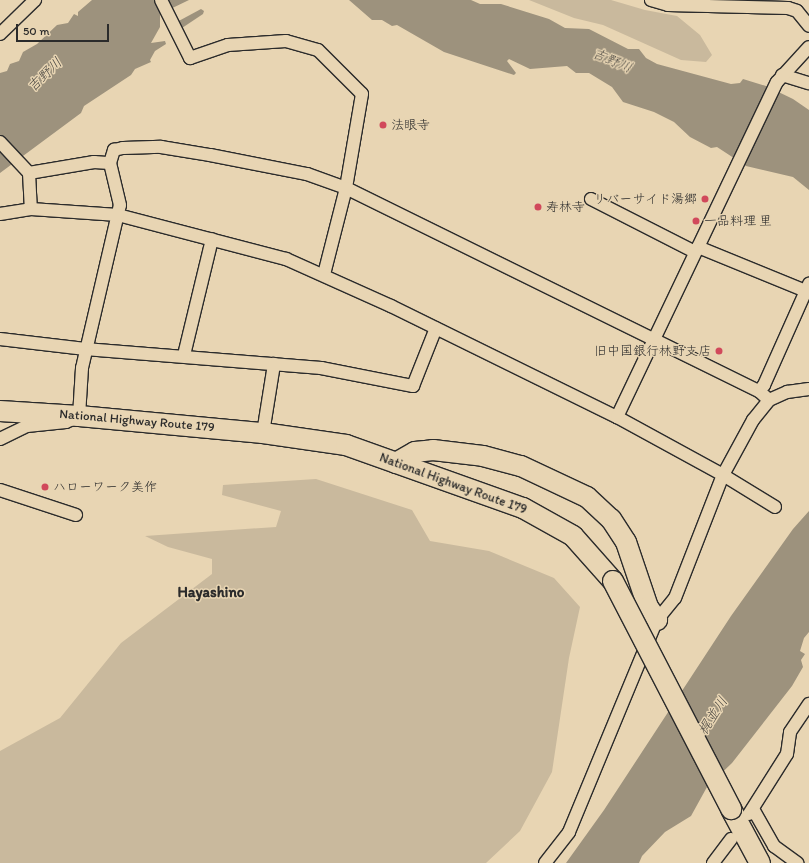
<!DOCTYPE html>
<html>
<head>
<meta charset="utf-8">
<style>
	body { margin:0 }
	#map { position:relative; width:809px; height:863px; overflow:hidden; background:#e8d5b3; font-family:Itim,"Klee One",sans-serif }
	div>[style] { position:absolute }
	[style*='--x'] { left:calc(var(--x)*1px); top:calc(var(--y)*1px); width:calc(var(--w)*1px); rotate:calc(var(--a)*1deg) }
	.green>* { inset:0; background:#c9b99d }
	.water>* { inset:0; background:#9d927d }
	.roads { filter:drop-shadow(1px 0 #2b2b2b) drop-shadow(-1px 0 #2b2b2b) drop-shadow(0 1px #2b2b2b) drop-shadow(0 -1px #2b2b2b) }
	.minor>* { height:12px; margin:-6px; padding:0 6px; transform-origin:6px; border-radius:6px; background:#e8d5b3 }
	.trunk>* { height:20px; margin:-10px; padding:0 10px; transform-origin:10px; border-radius:10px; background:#e8d5b3 }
	.bridges { filter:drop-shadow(1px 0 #2b2b2b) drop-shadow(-1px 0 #2b2b2b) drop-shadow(0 1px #2b2b2b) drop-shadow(0 -1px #2b2b2b) }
	.trunk-bridge>* { height:20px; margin:-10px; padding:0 10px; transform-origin:10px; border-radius:10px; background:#e8d5b3 }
	.dots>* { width:11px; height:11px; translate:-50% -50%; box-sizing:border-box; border:2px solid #e8d5b3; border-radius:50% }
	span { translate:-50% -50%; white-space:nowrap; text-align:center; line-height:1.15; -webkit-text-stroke:3px #e8d5b3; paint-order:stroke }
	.poi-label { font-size:13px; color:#2b2b2b }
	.left { translate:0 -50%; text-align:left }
	.right { translate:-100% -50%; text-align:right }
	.street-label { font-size:13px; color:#2b2b2b }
	.water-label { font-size:14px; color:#484540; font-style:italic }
	.quarter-label { font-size:15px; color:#2b2b2b; font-weight:700 }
	.scale { position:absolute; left:16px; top:24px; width:93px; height:18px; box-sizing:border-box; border:2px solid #2b2b2b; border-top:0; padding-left:5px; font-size:12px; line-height:14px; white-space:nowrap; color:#2b2b2b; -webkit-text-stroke:3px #e8d5b3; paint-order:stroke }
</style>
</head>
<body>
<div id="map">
	<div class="green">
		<i style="clip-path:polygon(529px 0,611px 0,645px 10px,677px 16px,700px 35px,712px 55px,706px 62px,681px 60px,603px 25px,574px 18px)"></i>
		<i style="clip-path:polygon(316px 479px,412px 510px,430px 541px,489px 551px,554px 578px,580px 607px,569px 658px,552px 772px,520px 831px,486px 863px,0 863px,0 751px,60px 718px,121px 643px,212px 574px,212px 559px,168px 547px,145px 536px,276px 527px,281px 511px,222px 495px,223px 485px)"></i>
	</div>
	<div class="water">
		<i style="clip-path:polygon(92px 0,189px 0,160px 14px,160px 27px,151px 43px,165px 41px,166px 44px,155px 51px,150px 60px,151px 62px,135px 69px,131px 75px,84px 106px,81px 113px,0 173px,0 73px,7px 71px,10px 64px,19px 61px,23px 52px,37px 44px,57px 25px,68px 23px,74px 14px,78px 16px,78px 12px)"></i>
		<i style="clip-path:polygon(349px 0,471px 0,480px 4px,501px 4px,549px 19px,565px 28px,589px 29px,628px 49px,639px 49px,646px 58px,657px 64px,731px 84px,740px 83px,743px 79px,766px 86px,793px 99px,809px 110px,809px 190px,793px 177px,746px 166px,717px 147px,711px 148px,690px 137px,674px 122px,654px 112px,623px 102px,612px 87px,589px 73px,576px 73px,567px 66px,530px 69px,509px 59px,507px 61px,516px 73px,514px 75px,444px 52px,397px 25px,392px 26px,382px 20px,372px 20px)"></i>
		<i style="clip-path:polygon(201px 9px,204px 11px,203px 14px,179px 30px,175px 23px)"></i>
		<i style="clip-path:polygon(809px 511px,809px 632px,804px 638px,800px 651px,805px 654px,801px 660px,803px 667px,792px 686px,732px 763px,707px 787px,691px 816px,665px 832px,642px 856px,639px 863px,566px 863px,604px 810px,731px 616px,793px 529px)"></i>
	</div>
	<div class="roads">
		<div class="minor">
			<i style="--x:161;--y:0;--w:65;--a:63.4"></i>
			<i style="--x:190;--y:58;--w:40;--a:-18.9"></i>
			<i style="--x:228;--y:45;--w:58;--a:-3.9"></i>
			<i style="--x:286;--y:41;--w:33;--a:16"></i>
			<i style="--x:318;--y:50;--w:62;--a:45"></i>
			<i style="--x:362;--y:94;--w:95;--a:99.7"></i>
			<i style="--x:346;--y:188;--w:89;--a:104.3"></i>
			<i style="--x:651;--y:0;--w:18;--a:16"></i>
			<i style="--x:668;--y:5;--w:120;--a:1.4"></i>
			<i style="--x:788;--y:8;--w:9;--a:18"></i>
			<i style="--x:797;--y:11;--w:19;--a:51"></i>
			<i style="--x:0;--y:34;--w:49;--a:-44.2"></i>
			<i style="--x:782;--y:75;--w:28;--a:17"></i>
			<i style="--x:0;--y:142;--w:42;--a:46.9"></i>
			<i style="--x:29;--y:173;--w:36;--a:87"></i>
			<i style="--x:29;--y:173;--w:66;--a:-9.6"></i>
			<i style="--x:94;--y:162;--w:16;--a:4"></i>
			<i style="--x:591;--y:199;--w:117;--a:27"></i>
			<i style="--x:0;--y:214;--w:31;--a:-9"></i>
			<i style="--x:31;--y:209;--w:87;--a:3.9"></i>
			<i style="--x:118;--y:215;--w:174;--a:14.7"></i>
			<i style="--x:286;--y:259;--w:115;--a:24.1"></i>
			<i style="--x:391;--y:306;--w:252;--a:26.2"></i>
			<i style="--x:617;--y:417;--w:121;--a:28.7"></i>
			<i style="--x:723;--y:475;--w:61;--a:31.6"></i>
			<i style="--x:698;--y:247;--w:117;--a:22.2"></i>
			<i style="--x:0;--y:339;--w:86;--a:6.7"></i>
			<i style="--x:85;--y:349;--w:237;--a:4.6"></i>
			<i style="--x:321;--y:368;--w:94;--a:11.1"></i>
			<i style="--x:413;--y:386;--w:62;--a:-68.4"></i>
			<i style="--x:184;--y:355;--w:119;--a:-76.4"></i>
			<i style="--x:759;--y:391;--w:8;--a:-50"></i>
			<i style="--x:764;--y:385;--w:111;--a:-66"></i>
			<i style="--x:617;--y:417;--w:371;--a:-64.5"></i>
			<i style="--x:777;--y:82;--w:47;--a:-47.6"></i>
			<i style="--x:263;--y:433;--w:70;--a:-80.9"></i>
			<i style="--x:0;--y:439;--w:30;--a:-26"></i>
			<i style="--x:27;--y:426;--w:39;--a:-6"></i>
			<i style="--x:66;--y:422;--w:14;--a:-25"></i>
			<i style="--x:79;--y:416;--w:48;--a:-86.4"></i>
			<i style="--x:82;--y:368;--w:167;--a:-76.9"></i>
			<i style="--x:120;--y:205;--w:43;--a:-103.4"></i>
			<i style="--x:110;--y:163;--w:14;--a:-73"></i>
			<i style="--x:114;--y:150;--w:9;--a:-13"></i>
			<i style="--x:123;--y:148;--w:38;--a:-2"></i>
			<i style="--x:161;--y:147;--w:50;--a:9.3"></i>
			<i style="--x:210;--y:155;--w:99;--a:11.1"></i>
			<i style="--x:307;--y:174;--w:41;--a:19.7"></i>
			<i style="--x:346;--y:188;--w:460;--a:26.2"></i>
			<i style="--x:759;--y:391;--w:13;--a:42"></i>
			<i style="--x:0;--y:490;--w:80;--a:18.2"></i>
			<i style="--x:753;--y:809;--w:43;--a:60.4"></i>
			<i style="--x:774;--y:846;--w:29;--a:36"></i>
			<i style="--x:749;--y:814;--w:71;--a:-57.7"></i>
			<i style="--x:787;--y:754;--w:22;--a:-82"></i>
			<i style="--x:790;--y:732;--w:34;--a:-56"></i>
			<i style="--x:545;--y:863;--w:39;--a:-52"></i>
			<i style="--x:569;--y:832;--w:230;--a:-67.5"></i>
			<i style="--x:657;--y:620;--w:28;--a:-51"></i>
			<i style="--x:675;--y:598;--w:132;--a:-68.7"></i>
			<i style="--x:723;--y:475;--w:63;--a:-61.4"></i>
			<i style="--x:753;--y:420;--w:26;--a:-51"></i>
			<i style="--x:769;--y:400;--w:20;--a:-24"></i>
			<i style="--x:787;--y:392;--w:22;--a:-8"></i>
			<i style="--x:713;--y:863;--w:30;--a:-53"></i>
		</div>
		<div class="trunk">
			<i style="--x:0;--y:411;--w:79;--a:3.6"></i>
			<i style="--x:79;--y:416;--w:185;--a:5.3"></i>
			<i style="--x:263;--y:433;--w:84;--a:8.2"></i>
			<i style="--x:346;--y:445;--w:188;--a:19.6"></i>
			<i style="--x:523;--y:508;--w:57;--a:29.2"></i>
			<i style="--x:573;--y:536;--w:60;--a:48.4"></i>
			<i style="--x:396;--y:463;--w:22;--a:-30"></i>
			<i style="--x:415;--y:452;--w:18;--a:-6"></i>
			<i style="--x:433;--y:450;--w:50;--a:6.8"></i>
			<i style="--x:483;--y:456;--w:39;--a:15"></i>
			<i style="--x:521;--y:466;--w:73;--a:25.2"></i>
			<i style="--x:587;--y:497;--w:33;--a:43"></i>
			<i style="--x:611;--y:519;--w:27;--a:57"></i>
			<i style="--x:626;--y:542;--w:69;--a:71.3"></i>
			<i style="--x:648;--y:607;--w:16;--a:55"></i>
			<i style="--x:731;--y:809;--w:61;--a:61.8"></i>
		</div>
	</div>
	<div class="bridges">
		<div class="trunk-bridge">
			<i style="--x:613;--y:581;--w:257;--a:62.6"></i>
		</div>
	</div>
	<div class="dots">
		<i style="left:383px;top:125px;background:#d1495b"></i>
		<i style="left:705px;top:199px;background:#d1495b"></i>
		<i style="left:538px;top:207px;background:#d1495b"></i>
		<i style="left:696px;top:221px;background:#d1495b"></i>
		<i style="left:719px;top:351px;background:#d1495b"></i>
		<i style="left:45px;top:487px;background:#d1495b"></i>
	</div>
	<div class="poi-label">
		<span class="left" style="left:391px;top:125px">法眼寺</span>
		<span class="right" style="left:697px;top:199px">リバーサイド湯郷</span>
		<span class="left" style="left:546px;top:207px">寿林寺</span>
		<span class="left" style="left:704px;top:221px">一品料理 里</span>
		<span class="right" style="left:711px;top:351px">旧中国銀行林野支店</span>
		<span class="left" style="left:53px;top:487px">ハローワーク美作</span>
	</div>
	<div class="street-label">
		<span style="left:137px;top:421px;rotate:5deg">National Highway Route 179</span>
		<span style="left:453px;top:484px;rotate:20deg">National Highway Route 179</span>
	</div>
	<div class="water-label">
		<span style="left:612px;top:61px;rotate:23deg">吉野川</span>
		<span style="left:45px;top:75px;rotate:-44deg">吉野川</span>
		<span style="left:713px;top:716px;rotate:-57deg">梶並川</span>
	</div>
	<div class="quarter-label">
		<span style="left:211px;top:593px">Hayashino</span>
	</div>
	<div class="scale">50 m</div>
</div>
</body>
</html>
